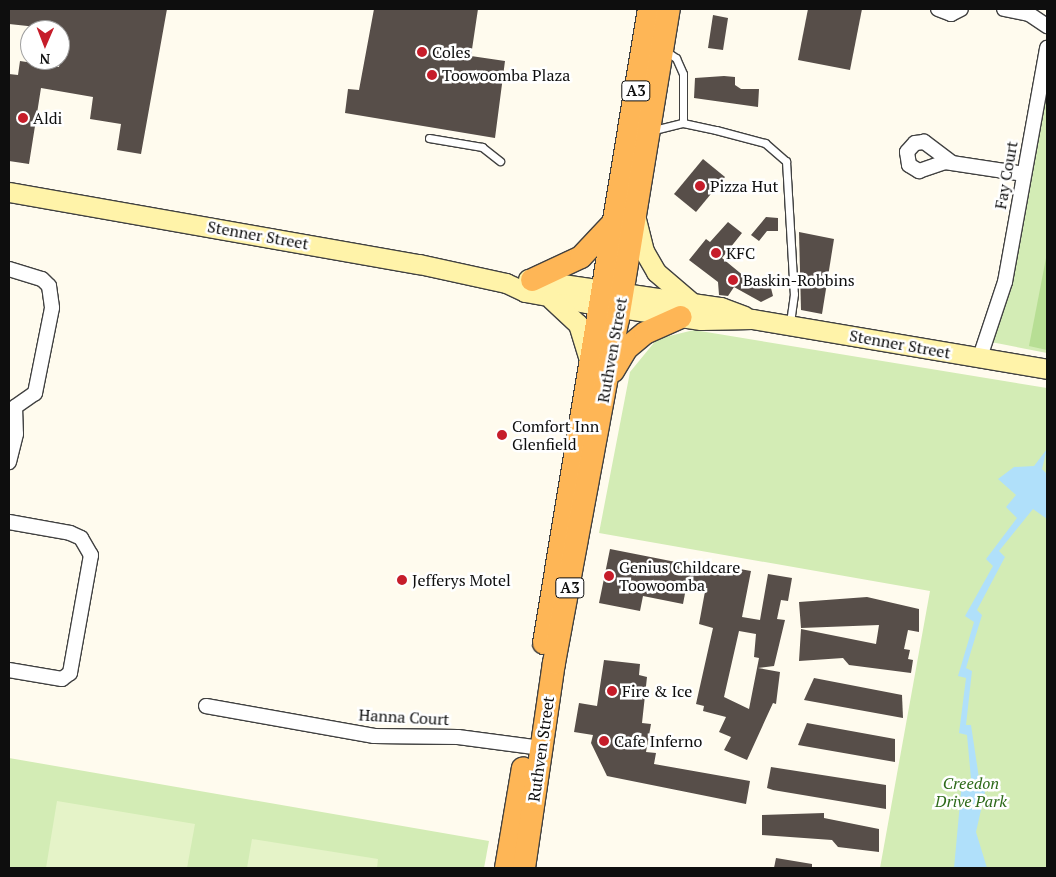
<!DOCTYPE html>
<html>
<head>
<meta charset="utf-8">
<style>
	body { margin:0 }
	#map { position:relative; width:1056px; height:877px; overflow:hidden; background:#fffbee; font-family:"PT Serif",serif }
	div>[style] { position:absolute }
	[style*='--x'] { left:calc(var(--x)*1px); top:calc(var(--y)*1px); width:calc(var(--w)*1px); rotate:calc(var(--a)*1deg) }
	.green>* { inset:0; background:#d3ecb5 }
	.forest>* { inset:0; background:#b7de94 }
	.pitch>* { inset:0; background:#e5f3c8 }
	.water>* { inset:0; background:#b0e0fa }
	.building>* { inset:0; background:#574e49 }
	.roads { filter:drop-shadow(1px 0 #414141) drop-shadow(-1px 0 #414141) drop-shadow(0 1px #414141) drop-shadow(0 -1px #414141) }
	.service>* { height:7px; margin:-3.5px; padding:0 3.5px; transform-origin:3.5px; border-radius:3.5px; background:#fff }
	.minor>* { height:14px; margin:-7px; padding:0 7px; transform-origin:7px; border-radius:7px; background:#fff }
	.secondary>* { height:19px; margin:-9.5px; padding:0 9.5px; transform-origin:9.5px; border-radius:9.5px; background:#fff3a9 }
	.trunk>* { height:22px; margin:-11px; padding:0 11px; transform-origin:11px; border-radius:11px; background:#feb656 }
	.dots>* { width:14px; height:14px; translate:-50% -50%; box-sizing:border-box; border:2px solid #fff; border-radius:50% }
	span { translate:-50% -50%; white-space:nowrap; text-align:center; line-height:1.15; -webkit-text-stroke:5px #fff; paint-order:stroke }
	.shield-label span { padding:1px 4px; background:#fff; border:1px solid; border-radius:4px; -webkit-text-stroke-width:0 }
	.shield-label { font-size:15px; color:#0e0e0e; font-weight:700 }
	.poi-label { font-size:16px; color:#0e0e0e }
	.left { translate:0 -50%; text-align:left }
	.street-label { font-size:16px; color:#0e0e0e }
	.park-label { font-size:16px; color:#2d6a1a; font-style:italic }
	.frame { position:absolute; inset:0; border:10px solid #0e0e0e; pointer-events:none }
	.north { position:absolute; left:20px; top:20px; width:50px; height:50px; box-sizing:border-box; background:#fff; border:1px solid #9f9f9f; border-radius:50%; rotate:181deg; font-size:14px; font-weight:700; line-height:20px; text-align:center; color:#0e0e0e }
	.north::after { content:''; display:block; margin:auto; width:18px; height:22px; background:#c61d2a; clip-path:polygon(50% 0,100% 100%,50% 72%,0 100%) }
</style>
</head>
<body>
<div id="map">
	<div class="green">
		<i style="clip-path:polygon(1047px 77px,1047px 353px,991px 342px)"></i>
		<i style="clip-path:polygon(694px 330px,1047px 388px,1047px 868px,880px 868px,930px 591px,599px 533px,630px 372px,657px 339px)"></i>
		<i style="clip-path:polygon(9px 758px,489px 841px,484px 868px,9px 868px)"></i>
	</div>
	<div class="forest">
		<i style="clip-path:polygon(1047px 253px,1047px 350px,1029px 346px)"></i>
	</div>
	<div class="pitch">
		<i style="clip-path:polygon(57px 801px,195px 824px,187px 868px,46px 868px)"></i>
		<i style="clip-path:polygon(252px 839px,378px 859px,377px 868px,247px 868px)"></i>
	</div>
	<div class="water">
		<i style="clip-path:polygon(1047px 449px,1042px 469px,1047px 474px,1047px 519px,1033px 509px,999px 551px,1005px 557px,977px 610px,982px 615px,966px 668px,972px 671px,966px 725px,971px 725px,979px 778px,988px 779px,976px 832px,987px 868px,954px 868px,962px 781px,971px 779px,967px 735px,959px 733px,966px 678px,958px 676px,974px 622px,965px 616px,993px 566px,986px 559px,1017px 518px,1006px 507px,1016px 495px,998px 479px,1014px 467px,1034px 466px)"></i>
	</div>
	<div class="building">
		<i style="clip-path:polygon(9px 9px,167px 9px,141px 154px,117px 150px,121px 124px,90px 119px,93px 97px,41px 88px,29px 164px,9px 161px,9px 74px,18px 75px,20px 61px,59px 67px,65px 30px,9px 24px)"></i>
		<i style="clip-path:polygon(374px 9px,478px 9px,471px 56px,505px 61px,495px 138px,345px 113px,348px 89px,359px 90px)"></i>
		<i style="clip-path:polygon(808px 9px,862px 9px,850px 70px,798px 60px)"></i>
		<i style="clip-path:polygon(713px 15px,728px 18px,723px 50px,708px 48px)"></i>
		<i style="clip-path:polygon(724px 76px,735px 77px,735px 85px,741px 89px,759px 89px,758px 107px,694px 98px,695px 78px)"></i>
		<i style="clip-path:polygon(703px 159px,725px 177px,696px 212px,674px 194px)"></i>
		<i style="clip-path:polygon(766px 217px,778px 218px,778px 231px,767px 231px,759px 241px,751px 235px)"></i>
		<i style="clip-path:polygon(728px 222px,742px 233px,722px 258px,745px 277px,769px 280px,773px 296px,761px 302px,734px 287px,728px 296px,719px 295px,718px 282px,689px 260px,706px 239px,710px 242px)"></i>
		<i style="clip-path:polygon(799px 232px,834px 239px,822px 314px,801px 310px)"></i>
		<i style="clip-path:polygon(evenodd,610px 549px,691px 565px,690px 569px,711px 573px,712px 564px,751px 571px,742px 617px,760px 620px,768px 574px,792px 578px,788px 601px,781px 600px,777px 619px,785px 620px,774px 666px,758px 668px,780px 672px,776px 704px,773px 703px,747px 760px,724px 750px,731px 737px,719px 732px,726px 717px,703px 711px,704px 706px,696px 704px,713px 628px,699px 624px,706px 586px,687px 583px,683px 604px,643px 596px,640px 611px,599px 603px,610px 549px,739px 631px,756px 634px,754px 657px,759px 658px,749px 709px,724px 697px,739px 631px)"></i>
		<i style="clip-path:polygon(867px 597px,919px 609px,919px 632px,908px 630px,904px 649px,910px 650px,908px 659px,913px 660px,911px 673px,849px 665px,843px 658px,799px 661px,801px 629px,876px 644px,879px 625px,801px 628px,799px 602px)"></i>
		<i style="clip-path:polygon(604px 660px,640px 664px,639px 675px,647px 677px,642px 723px,651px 724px,646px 752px,656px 753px,654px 764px,750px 781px,746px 804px,607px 776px,591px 743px,593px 735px,574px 732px,579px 703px,597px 706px)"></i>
		<i style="clip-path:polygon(814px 678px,902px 695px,903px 718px,804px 700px)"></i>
		<i style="clip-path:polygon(807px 723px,895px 739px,895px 762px,798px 745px)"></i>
		<i style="clip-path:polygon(771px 767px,886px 785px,886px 809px,773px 790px,767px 788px)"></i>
		<i style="clip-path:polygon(824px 813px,824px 818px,879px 829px,879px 852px,838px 847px,832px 840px,762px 835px,762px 815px)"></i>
		<i style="clip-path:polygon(776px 858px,812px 864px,812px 868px,774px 868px)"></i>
	</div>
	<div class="roads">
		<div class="service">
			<i style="--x:667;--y:52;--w:11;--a:34"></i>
			<i style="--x:676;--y:58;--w:17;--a:66"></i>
			<i style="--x:683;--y:74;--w:49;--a:90"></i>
			<i style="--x:654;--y:130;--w:30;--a:-14"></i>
			<i style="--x:683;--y:123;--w:34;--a:12"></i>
			<i style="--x:716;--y:130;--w:51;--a:14.9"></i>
			<i style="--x:765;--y:143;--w:28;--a:41"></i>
			<i style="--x:786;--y:161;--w:133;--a:86.6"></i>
			<i style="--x:794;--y:294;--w:30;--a:98"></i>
			<i style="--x:429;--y:138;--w:54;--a:9.6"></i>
			<i style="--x:482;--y:147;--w:23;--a:38"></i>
		</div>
		<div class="minor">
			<i style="--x:938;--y:9;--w:14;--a:21"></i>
			<i style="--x:951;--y:14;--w:11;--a:-27"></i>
			<i style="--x:1004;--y:9;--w:25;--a:11"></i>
			<i style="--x:1029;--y:14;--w:22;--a:34"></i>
			<i style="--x:951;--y:162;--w:34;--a:-143"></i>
			<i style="--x:924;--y:142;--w:9;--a:174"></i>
			<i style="--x:915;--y:143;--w:12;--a:132"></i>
			<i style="--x:907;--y:152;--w:13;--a:81"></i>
			<i style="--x:909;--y:165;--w:12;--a:31"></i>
			<i style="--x:919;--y:171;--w:28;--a:-19"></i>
			<i style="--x:945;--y:162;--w:80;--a:8.6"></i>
			<i style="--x:9;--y:269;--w:34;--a:17"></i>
			<i style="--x:42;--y:279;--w:10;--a:45"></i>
			<i style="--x:49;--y:286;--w:22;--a:82"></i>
			<i style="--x:52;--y:308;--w:87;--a:101.3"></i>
			<i style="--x:35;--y:393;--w:24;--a:145"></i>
			<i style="--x:15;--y:407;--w:27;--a:88"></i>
			<i style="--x:16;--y:434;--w:29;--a:104"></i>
			<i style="--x:980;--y:357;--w:79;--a:-71.6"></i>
			<i style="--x:1005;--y:282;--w:238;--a:-79.8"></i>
			<i style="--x:9;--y:522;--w:62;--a:10.2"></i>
			<i style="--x:70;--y:533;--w:12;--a:24"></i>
			<i style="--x:81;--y:538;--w:20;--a:60"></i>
			<i style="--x:91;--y:555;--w:120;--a:100.1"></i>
			<i style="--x:70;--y:673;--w:10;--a:143"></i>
			<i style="--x:62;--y:679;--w:54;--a:-170.4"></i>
			<i style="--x:206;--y:706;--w:171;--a:10.1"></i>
			<i style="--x:374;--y:736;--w:84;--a:0.7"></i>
			<i style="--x:458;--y:737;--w:84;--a:7.5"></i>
		</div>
		<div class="secondary">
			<i style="--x:9;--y:192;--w:416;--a:10"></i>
			<i style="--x:419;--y:264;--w:89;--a:12.3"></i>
			<i style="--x:506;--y:283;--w:21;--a:25"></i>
			<i style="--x:525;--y:292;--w:63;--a:10.1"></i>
			<i style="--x:587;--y:303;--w:115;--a:8.5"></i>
			<i style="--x:701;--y:320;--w:51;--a:-1.1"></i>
			<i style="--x:752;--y:319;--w:299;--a:9.6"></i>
			<i style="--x:636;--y:219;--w:33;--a:76"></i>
			<i style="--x:644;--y:251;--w:24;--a:60"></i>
			<i style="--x:656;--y:272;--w:45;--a:40.5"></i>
			<i style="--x:528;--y:279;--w:195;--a:8.3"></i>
			<i style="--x:721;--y:307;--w:25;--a:21"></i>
			<i style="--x:551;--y:299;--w:37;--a:43"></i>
			<i style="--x:578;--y:324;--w:39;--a:73"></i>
		</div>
		<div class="trunk">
			<i style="--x:532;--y:280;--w:54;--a:-25.1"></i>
			<i style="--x:581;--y:257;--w:47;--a:-46.7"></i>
			<i style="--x:613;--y:371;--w:27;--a:-59"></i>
			<i style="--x:627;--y:348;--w:23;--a:-40"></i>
			<i style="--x:645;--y:333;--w:39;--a:-24"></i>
			<i style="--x:544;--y:643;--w:643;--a:-80.6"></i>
			<i style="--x:506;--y:868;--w:101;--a:-80.4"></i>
			<i style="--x:524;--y:868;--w:207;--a:-81.7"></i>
			<i style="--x:554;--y:663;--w:350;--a:-79.5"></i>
			<i style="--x:618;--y:319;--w:314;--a:-80.7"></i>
		</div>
	</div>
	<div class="dots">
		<i style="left:422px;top:52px;background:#c61d2a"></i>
		<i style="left:432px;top:75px;background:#c61d2a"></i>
		<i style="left:23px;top:118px;background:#c61d2a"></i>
		<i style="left:700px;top:186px;background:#c61d2a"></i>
		<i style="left:716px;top:253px;background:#c61d2a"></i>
		<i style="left:733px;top:280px;background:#c61d2a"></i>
		<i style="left:502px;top:435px;background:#c61d2a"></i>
		<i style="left:609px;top:576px;background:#c61d2a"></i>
		<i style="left:402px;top:580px;background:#c61d2a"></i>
		<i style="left:612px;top:691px;background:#c61d2a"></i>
		<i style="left:604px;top:741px;background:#c61d2a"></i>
	</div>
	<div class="shield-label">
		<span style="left:636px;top:91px">A3</span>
		<span style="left:570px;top:588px">A3</span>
	</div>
	<div class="poi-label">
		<span class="left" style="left:432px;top:52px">Coles</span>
		<span class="left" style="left:442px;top:75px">Toowoomba Plaza</span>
		<span class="left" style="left:33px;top:118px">Aldi</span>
		<span class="left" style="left:710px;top:186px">Pizza Hut</span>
		<span class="left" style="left:726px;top:253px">KFC</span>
		<span class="left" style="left:743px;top:280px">Baskin-Robbins</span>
		<span class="left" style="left:512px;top:435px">Comfort Inn<br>Glenfield</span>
		<span class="left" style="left:619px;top:576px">Genius Childcare<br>Toowoomba</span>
		<span class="left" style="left:412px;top:580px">Jefferys Motel</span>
		<span class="left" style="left:622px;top:691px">Fire &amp; Ice</span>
		<span class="left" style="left:614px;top:741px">Cafe Inferno</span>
	</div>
	<div class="street-label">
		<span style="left:1006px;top:175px;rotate:-80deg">Fay Court</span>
		<span style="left:258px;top:235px;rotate:10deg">Stenner Street</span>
		<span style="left:900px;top:344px;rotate:10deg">Stenner Street</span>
		<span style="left:612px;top:350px;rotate:-80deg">Ruthven Street</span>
		<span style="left:404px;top:717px;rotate:3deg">Hanna Court</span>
		<span style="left:541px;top:749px;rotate:-82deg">Ruthven Street</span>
	</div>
	<div class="park-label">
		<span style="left:971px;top:792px">Creedon<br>Drive Park</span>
	</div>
	<div class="frame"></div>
	<div class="north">N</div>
</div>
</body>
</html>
